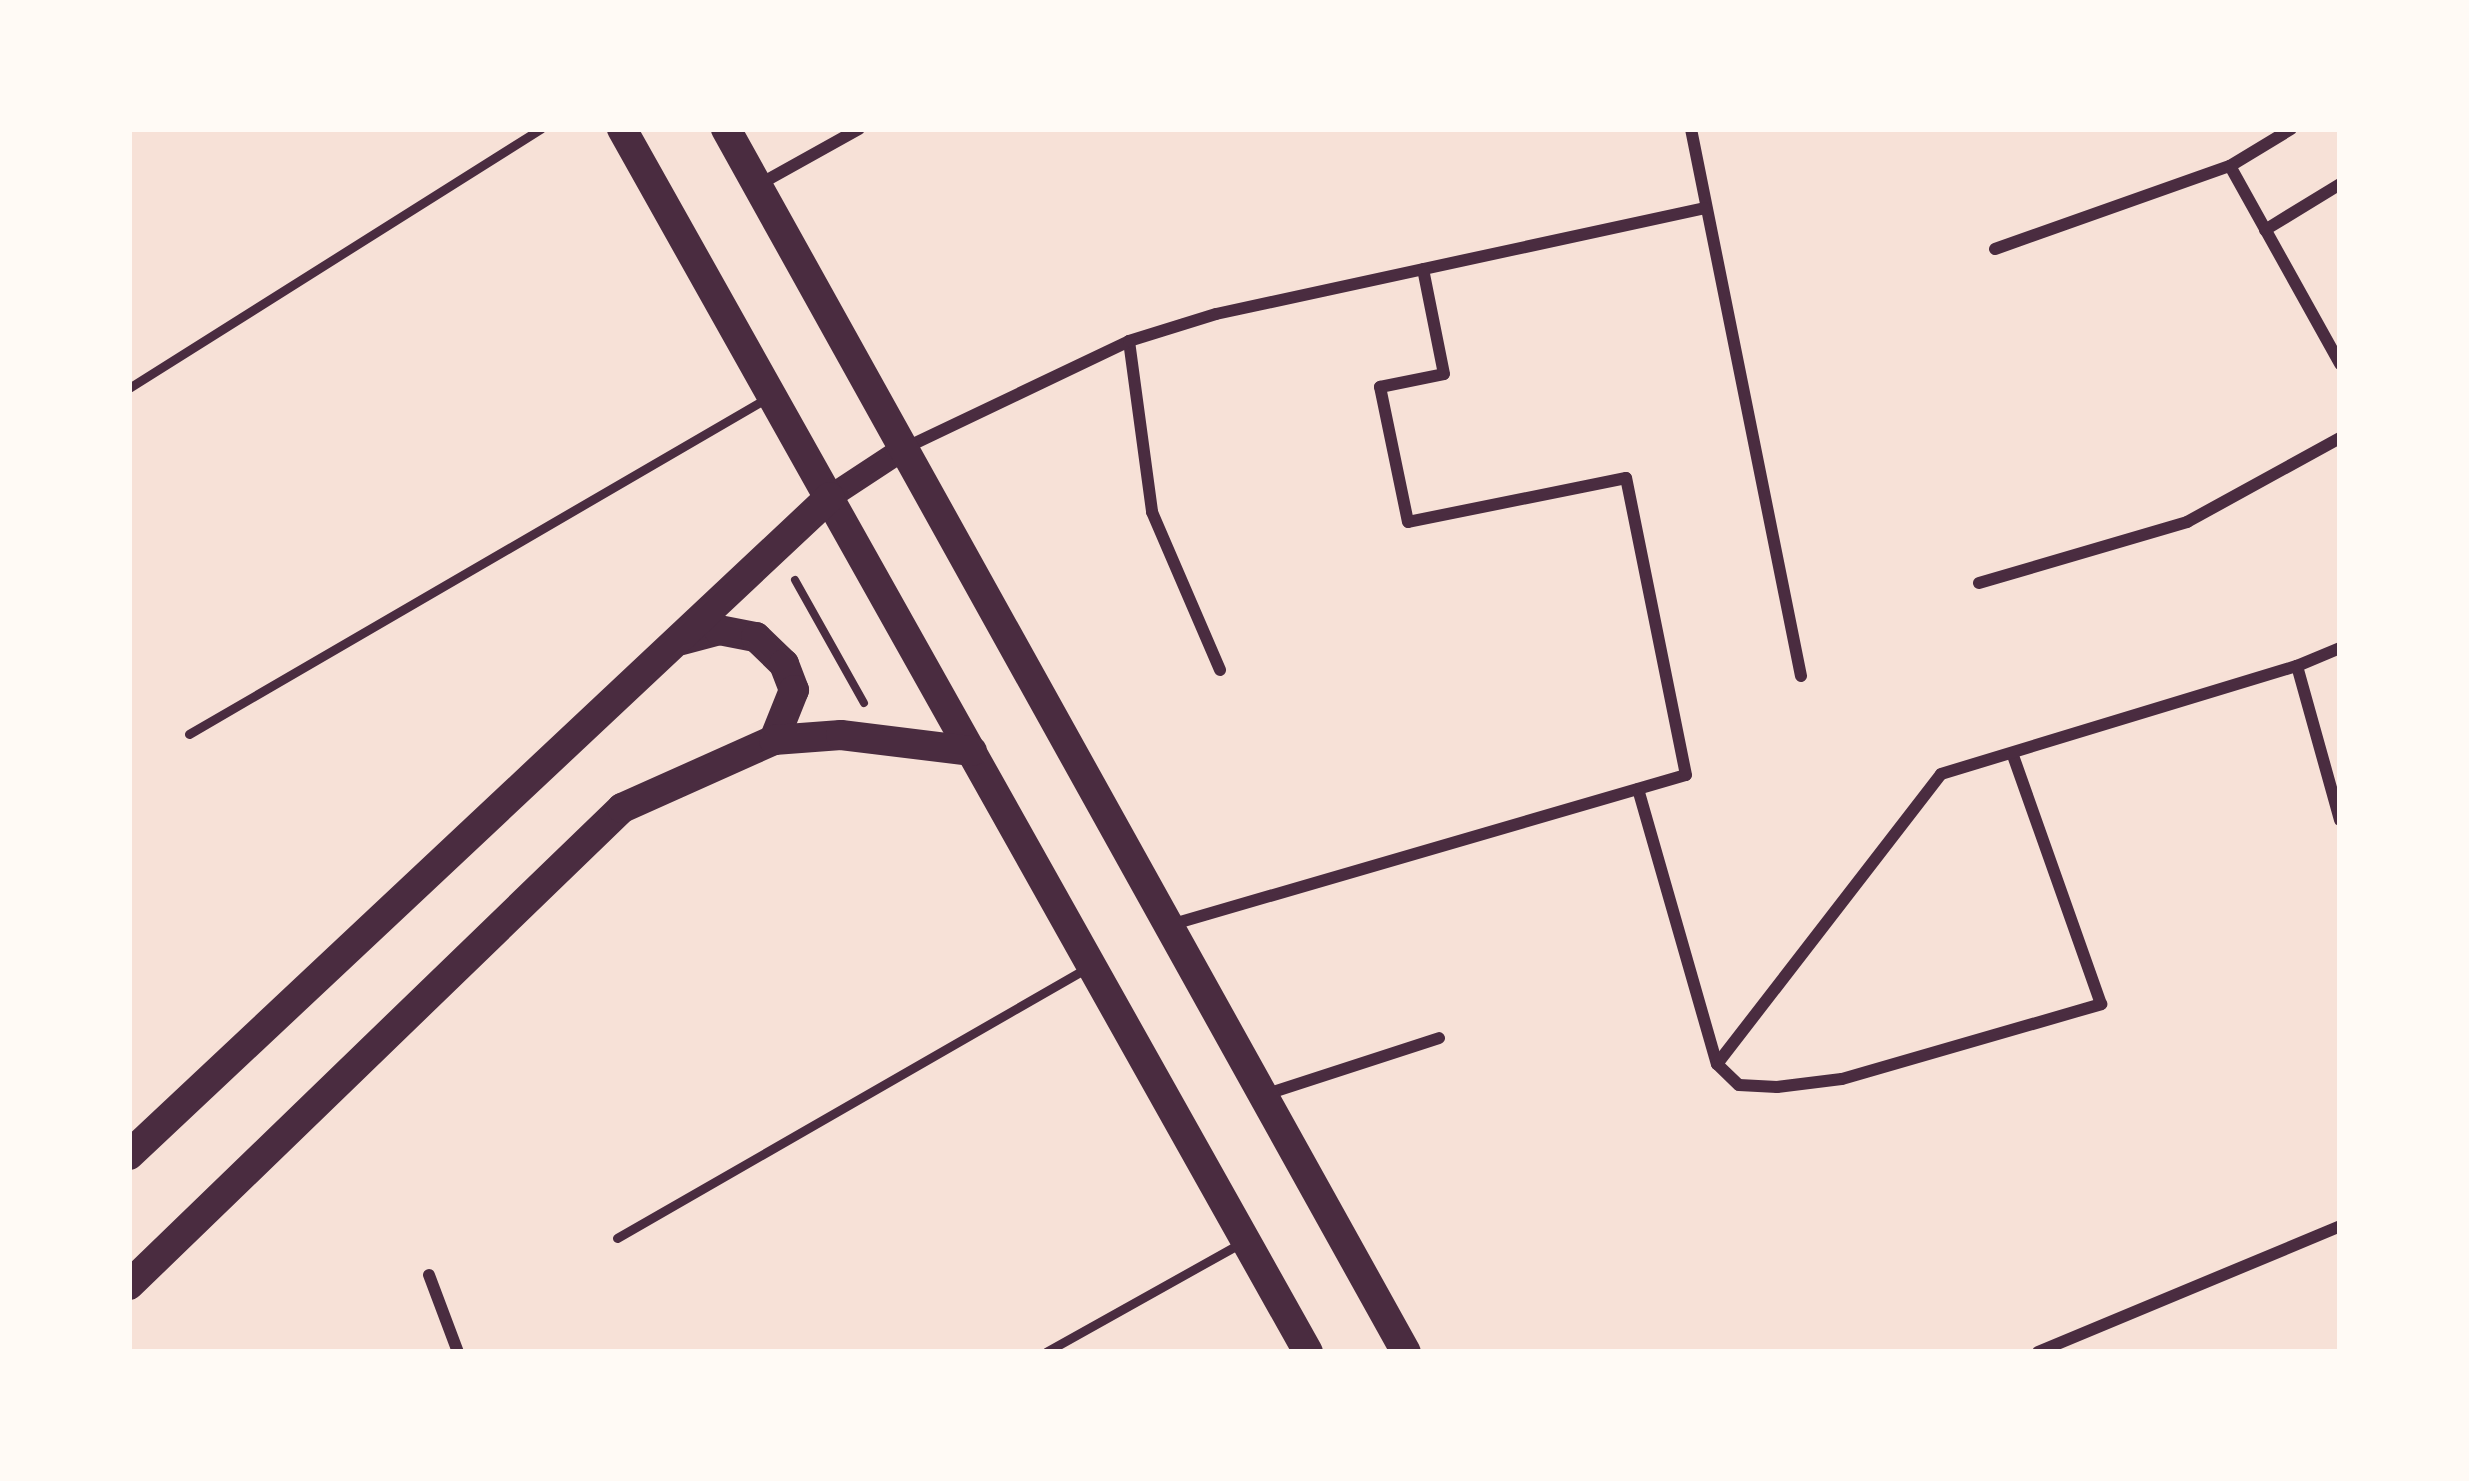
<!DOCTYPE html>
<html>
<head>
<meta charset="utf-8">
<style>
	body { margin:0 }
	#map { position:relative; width:2469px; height:1481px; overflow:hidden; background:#f7e1d7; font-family:"Alegreya Sans",sans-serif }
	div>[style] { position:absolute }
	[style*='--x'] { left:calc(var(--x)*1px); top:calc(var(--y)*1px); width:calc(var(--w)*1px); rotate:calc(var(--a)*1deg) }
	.path>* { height:8px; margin:-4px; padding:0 4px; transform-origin:4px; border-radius:4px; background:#4a2c40 }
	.service>* { height:9px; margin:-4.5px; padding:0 4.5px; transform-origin:4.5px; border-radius:4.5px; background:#4a2c40 }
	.minor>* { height:12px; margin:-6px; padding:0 6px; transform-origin:6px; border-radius:6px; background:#4a2c40 }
	.secondary>* { height:24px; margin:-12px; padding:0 12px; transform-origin:12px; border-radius:12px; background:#4a2c40 }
	.primary>* { height:30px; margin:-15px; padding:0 15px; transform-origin:15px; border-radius:15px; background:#4a2c40 }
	span { translate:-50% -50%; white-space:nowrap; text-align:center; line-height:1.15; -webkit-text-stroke:9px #fffaf5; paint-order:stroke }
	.frame { position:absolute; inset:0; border:132px solid #fffaf5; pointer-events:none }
</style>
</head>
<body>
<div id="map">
	<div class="path">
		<i style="--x:795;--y:580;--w:141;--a:60.7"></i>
	</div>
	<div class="service">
		<i style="--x:129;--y:388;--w:487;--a:-32.2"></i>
		<i style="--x:189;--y:734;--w:671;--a:-30.16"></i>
		<i style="--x:617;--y:1238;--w:542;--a:-29.88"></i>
		<i style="--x:1046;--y:1352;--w:223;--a:-29.2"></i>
	</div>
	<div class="minor">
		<i style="--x:1691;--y:129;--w:558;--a:78.63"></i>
		<i style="--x:2230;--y:166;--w:227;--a:60.9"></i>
		<i style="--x:760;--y:184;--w:113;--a:-29.1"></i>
		<i style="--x:2265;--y:230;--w:88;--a:-31.5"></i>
		<i style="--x:1995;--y:249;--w:249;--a:-19.5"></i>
		<i style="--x:2230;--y:166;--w:71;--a:-31.2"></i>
		<i style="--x:1129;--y:341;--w:173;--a:82.3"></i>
		<i style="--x:1152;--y:512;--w:172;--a:66.7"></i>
		<i style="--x:907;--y:447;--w:246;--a:-25.5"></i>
		<i style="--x:1129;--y:341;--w:91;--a:-17.2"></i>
		<i style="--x:1216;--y:314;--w:500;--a:-12.23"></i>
		<i style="--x:1979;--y:583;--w:217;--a:-16.3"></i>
		<i style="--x:2187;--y:522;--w:175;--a:-28.8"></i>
		<i style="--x:2340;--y:648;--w:47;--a:157.3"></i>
		<i style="--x:2297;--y:666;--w:160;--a:74.4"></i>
		<i style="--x:1638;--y:789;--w:286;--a:74"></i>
		<i style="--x:1717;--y:1064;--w:30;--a:44"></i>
		<i style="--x:1739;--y:1085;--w:38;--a:3"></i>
		<i style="--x:1777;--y:1087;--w:65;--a:-7"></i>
		<i style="--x:1842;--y:1079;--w:270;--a:-16.1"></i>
		<i style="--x:2101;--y:1004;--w:266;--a:-109.5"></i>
		<i style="--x:1170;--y:925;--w:537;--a:-16.21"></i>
		<i style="--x:1686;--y:775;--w:303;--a:-101.4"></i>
		<i style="--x:1626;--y:478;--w:222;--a:168.6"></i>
		<i style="--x:1408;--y:522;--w:138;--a:-101.7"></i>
		<i style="--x:1380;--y:387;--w:65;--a:-11.5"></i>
		<i style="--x:1444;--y:374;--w:107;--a:-101.3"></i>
		<i style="--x:1717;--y:1064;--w:366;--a:-52.3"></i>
		<i style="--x:1941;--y:774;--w:372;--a:-16.9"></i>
		<i style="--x:1264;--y:1095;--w:184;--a:-18"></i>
		<i style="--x:429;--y:1275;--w:82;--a:69.4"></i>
		<i style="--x:2038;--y:1352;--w:327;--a:-22.6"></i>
	</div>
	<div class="secondary">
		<i style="--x:830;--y:497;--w:91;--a:-33.3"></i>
	</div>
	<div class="primary">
		<i style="--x:622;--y:129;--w:1402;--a:60.71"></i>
		<i style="--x:726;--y:129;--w:1399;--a:60.93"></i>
		<i style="--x:682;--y:640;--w:38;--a:-15"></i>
		<i style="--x:719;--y:630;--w:38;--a:11"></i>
		<i style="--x:756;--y:637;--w:39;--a:44"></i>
		<i style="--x:784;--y:664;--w:28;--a:69"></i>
		<i style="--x:794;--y:690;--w:54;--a:111.8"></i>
		<i style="--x:129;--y:1155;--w:961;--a:-43.19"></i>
		<i style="--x:129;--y:1285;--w:686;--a:-44.06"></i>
		<i style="--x:622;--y:808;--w:167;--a:-24.1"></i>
		<i style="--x:774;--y:740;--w:67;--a:-4.3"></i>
		<i style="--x:841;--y:735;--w:132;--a:7"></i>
	</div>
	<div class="frame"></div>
</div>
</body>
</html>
